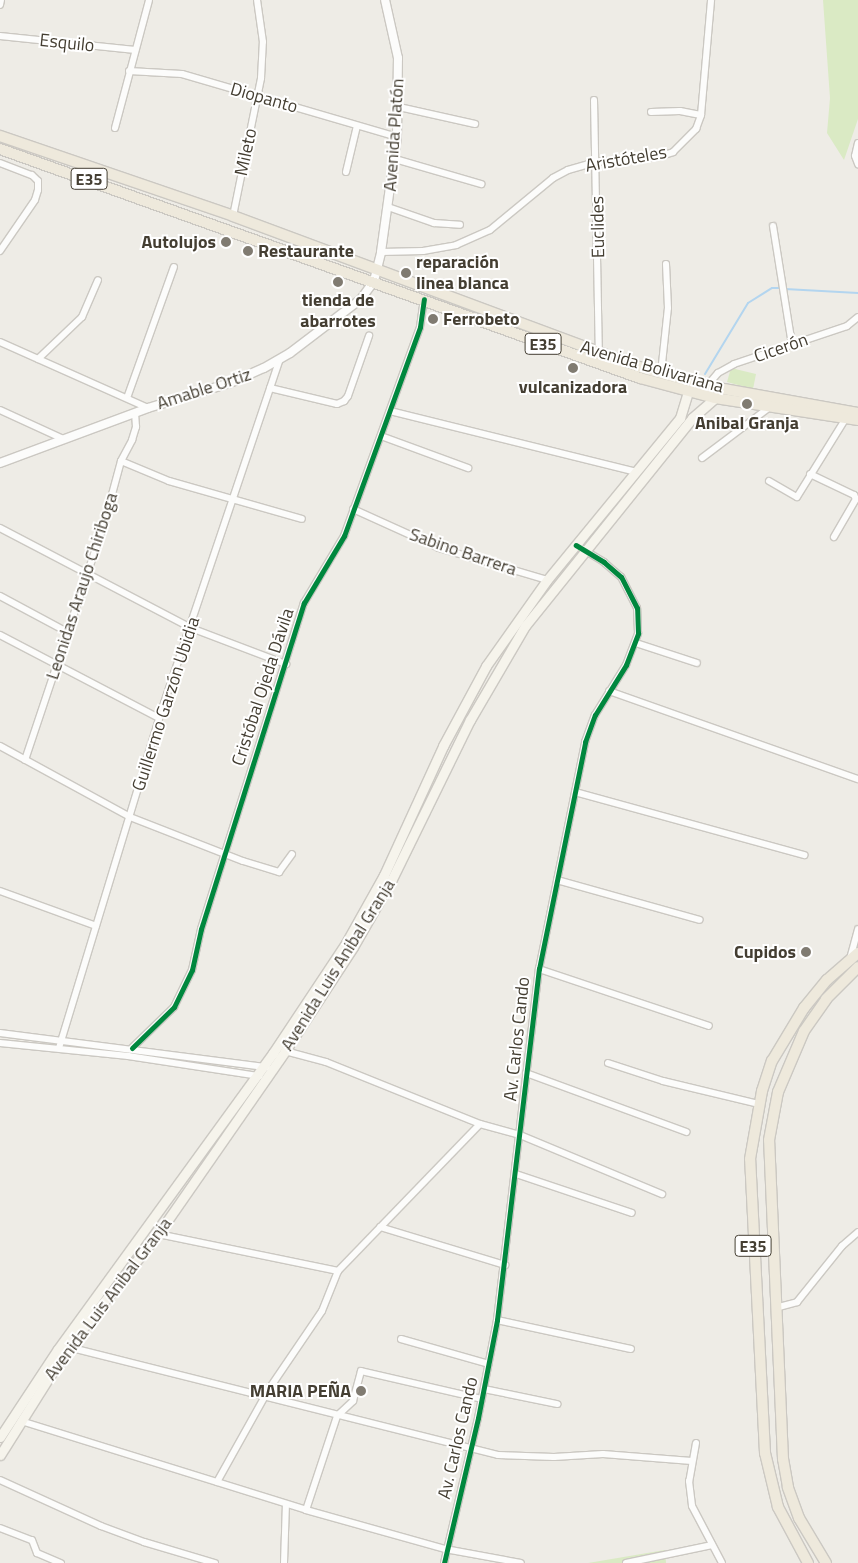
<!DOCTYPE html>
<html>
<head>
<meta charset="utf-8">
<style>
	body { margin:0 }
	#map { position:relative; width:858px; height:1563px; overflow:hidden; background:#eeece6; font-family:"Titillium Web",sans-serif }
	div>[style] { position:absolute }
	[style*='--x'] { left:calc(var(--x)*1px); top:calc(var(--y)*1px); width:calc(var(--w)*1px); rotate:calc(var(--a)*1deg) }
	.green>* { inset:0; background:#daeac4 }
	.stream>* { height:2px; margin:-1px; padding:0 1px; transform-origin:1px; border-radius:1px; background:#b3d5ef }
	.roads { filter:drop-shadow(1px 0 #cbc8c2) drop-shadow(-1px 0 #cbc8c2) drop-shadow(0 1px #cbc8c2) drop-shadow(0 -1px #cbc8c2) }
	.minor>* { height:6px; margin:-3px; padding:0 3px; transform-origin:3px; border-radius:3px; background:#fcfcfb }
	.tertiary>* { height:8px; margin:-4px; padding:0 4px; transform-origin:4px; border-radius:4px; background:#fcfcfb }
	.secondary>* { height:9px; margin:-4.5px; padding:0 4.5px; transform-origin:4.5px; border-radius:4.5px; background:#f6f4ec }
	.trunk>* { height:10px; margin:-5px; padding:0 5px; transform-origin:5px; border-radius:5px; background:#eee9dc }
	.cycleway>* { height:5px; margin:-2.5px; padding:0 2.5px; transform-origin:2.5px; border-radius:2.5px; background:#00873e }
	.dots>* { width:14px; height:14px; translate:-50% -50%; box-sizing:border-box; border:2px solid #fff; border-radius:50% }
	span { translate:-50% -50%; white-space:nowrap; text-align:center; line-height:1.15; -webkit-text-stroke:4px #fff; paint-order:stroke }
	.shield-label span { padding:1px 4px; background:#fff; border:1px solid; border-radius:4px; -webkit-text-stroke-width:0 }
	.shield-label { font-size:16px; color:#443e32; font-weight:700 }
	.street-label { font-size:18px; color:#443e32 }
	.poi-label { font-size:18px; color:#443e32; font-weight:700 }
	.right { translate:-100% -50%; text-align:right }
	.left { translate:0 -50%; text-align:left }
</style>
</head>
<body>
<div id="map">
	<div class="green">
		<i style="clip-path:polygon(823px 0,858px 0,858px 119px,844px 160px,827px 133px,830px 98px)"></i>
		<i style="clip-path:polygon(731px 368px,756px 374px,753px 389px,727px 382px)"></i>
		<i style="clip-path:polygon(665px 1550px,666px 1563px,588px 1563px)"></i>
	</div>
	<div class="stream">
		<i style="--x:785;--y:289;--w:73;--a:3.1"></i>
		<i style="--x:705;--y:374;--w:83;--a:-58.8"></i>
		<i style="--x:748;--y:303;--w:28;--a:-32"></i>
		<i style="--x:772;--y:288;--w:8;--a:0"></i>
	</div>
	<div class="roads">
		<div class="minor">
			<i style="--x:0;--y:5;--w:5;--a:-79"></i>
			<i style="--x:0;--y:36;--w:136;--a:5.9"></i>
			<i style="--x:129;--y:71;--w:53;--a:3.2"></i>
			<i style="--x:182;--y:74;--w:224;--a:16.3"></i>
			<i style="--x:594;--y:100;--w:253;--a:88.9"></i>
			<i style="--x:399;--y:107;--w:78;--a:12.6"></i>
			<i style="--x:651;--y:112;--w:29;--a:-2"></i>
			<i style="--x:680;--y:111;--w:21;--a:11"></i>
			<i style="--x:115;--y:128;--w:132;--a:-75.1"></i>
			<i style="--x:858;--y:143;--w:13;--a:103"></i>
			<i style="--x:855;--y:156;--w:9;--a:69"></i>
			<i style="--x:395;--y:159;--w:90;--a:16.2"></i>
			<i style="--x:0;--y:163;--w:34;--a:21"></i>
			<i style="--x:32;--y:175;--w:8;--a:45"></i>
			<i style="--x:38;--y:181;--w:9;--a:90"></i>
			<i style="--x:38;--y:190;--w:10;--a:107"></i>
			<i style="--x:35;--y:200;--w:62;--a:124.5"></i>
			<i style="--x:346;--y:172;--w:47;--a:-76.6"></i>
			<i style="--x:388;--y:207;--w:49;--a:19.2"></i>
			<i style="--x:434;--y:223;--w:26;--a:4"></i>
			<i style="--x:233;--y:216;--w:141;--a:-78.5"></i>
			<i style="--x:261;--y:78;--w:36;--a:-87"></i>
			<i style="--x:263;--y:42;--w:42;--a:-98.1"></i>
			<i style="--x:773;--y:226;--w:120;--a:80.9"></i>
			<i style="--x:381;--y:252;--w:42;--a:-1.4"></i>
			<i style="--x:423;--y:251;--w:34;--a:-10"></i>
			<i style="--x:456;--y:245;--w:37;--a:-24"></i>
			<i style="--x:490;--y:230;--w:82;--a:-39.5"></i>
			<i style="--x:553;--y:178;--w:17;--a:-28"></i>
			<i style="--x:568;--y:170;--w:29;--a:-16"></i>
			<i style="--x:596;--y:162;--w:62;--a:-4.6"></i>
			<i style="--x:658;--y:157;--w:16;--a:-18"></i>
			<i style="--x:673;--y:152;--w:33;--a:-45"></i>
			<i style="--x:696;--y:129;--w:15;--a:-70"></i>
			<i style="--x:701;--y:115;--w:115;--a:-85"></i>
			<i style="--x:0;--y:342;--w:162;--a:24"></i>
			<i style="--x:38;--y:359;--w:61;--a:-43.7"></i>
			<i style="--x:82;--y:317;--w:40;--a:-66.6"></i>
			<i style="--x:661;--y:373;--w:65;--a:-83.9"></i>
			<i style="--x:668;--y:308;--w:44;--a:-92.6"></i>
			<i style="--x:707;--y:386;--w:17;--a:-50"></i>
			<i style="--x:718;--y:373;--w:18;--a:-29"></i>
			<i style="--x:734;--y:364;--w:119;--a:-18.6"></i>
			<i style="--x:847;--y:326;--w:14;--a:-39"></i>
			<i style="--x:270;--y:388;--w:69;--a:13.4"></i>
			<i style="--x:337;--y:404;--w:8;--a:-23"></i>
			<i style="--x:344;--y:401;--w:6;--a:-51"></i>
			<i style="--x:348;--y:396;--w:64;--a:-70.7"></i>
			<i style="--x:127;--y:398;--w:139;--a:-70.3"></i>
			<i style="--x:0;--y:410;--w:69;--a:24.7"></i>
			<i style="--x:390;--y:411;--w:253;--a:13.9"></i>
			<i style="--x:381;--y:436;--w:93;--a:20.2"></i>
			<i style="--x:702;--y:458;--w:85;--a:-36.9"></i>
			<i style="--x:121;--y:461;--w:52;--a:22.6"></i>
			<i style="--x:169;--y:481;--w:138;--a:15.9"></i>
			<i style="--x:810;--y:474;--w:49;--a:25.5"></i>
			<i style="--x:854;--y:495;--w:4;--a:63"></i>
			<i style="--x:856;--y:499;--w:44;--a:120.1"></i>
			<i style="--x:769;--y:481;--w:32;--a:30"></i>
			<i style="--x:797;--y:497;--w:93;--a:-58.2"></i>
			<i style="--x:353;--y:509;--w:94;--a:24.4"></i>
			<i style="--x:439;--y:548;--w:113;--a:16.5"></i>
			<i style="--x:0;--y:528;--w:216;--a:27.6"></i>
			<i style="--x:191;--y:628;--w:102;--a:20.8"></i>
			<i style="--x:0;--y:596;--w:76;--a:28.2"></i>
			<i style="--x:0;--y:635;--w:179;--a:27.6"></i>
			<i style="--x:636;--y:643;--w:64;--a:18.2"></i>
			<i style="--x:609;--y:691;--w:264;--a:19.5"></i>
			<i style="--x:0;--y:746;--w:148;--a:28.6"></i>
			<i style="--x:130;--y:817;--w:121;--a:21.3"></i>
			<i style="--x:243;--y:861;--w:38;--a:17"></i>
			<i style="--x:279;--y:872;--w:22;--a:-54"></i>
			<i style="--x:25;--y:760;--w:249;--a:-71.5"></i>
			<i style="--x:104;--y:524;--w:65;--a:-74.9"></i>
			<i style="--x:121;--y:461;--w:24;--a:-62"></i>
			<i style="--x:132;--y:440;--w:14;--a:-73"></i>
			<i style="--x:136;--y:427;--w:14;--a:-94"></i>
			<i style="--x:575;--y:792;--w:238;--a:15.4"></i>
			<i style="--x:557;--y:880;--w:148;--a:15.6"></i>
			<i style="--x:0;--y:891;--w:102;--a:20"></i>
			<i style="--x:850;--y:959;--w:31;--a:-75"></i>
			<i style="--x:539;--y:969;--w:179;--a:18.5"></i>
			<i style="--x:0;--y:1033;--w:269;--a:7.3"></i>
			<i style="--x:0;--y:1043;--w:129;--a:5.8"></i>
			<i style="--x:128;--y:1056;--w:133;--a:8.7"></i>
			<i style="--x:59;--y:1048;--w:345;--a:-73.1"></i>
			<i style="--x:159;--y:718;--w:377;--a:-71.4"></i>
			<i style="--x:132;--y:1048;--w:59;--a:-44.3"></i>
			<i style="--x:174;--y:1007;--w:41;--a:-64.1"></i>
			<i style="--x:192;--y:970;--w:42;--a:-77.6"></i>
			<i style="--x:201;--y:929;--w:342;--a:-72.5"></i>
			<i style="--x:304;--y:603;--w:78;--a:-59.2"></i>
			<i style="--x:344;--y:536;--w:222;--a:-70"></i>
			<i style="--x:420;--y:327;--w:28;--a:-82"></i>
			<i style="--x:285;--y:1051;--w:42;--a:15"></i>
			<i style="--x:326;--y:1062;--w:166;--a:21.9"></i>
			<i style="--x:480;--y:1124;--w:41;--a:15.4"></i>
			<i style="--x:520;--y:1135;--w:154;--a:22.6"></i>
			<i style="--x:608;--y:1063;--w:58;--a:18.1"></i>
			<i style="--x:663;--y:1081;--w:99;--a:13.5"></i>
			<i style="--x:526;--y:1073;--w:171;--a:20.2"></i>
			<i style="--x:516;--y:1174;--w:122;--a:18.6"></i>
			<i style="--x:380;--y:1227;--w:131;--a:16.9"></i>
			<i style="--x:158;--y:1234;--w:184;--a:11.6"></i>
			<i style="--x:775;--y:1308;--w:23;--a:-15"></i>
			<i style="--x:797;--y:1302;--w:72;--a:-51.2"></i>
			<i style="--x:842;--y:1246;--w:21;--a:-41"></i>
			<i style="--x:497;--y:1320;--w:137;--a:12.2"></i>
			<i style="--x:401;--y:1339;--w:91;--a:15.9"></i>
			<i style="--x:68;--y:1347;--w:443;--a:14.1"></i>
			<i style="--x:498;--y:1455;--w:56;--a:2"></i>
			<i style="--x:554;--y:1457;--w:49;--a:-3.5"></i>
			<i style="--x:603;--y:1454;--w:89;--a:4.5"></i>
			<i style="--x:484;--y:1389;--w:75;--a:11.6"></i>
			<i style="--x:21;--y:1421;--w:299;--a:17.3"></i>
			<i style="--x:306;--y:1510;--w:144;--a:15.7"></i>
			<i style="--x:445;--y:1549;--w:77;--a:10.4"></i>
			<i style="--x:696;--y:1443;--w:39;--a:100"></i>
			<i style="--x:689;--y:1481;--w:25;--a:83"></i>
			<i style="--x:692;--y:1506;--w:64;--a:62.2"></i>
			<i style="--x:0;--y:1480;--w:111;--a:24.5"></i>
			<i style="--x:101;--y:1526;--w:46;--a:20.4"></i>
			<i style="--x:144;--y:1542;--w:74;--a:16.5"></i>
			<i style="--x:217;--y:1482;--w:107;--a:-60.8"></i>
			<i style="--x:269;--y:1389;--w:94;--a:-55.8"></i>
			<i style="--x:322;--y:1311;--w:43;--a:-68.2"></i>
			<i style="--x:338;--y:1271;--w:204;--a:-46"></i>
			<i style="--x:306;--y:1510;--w:99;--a:-71.7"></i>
			<i style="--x:337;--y:1416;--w:22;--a:-43"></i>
			<i style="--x:353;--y:1401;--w:31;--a:-75"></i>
			<i style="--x:361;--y:1371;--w:124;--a:13"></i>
			<i style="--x:0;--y:1528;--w:34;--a:21"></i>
			<i style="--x:32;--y:1540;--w:14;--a:69"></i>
			<i style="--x:37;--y:1553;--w:26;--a:23"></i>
			<i style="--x:284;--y:1563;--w:59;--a:-88.1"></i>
			<i style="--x:444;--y:1563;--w:149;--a:-76.8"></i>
			<i style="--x:478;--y:1418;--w:100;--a:-79"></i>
			<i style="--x:497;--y:1320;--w:354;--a:-83.2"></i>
			<i style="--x:539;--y:969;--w:232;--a:-78.5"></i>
			<i style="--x:585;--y:742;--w:29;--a:-70"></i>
			<i style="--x:595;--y:715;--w:59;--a:-58.2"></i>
			<i style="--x:626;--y:665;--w:34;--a:-69"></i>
			<i style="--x:638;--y:633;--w:25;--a:-92"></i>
			<i style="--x:637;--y:608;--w:35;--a:-117"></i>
			<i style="--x:621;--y:577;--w:23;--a:-139"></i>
			<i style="--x:604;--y:562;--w:33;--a:-149"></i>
			<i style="--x:626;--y:1563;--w:88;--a:-11.8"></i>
		</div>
		<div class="tertiary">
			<i style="--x:0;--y:463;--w:158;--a:-20.4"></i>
			<i style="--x:148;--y:408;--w:86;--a:-17"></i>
			<i style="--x:230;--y:383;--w:37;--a:-24"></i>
			<i style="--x:264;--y:368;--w:30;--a:-30"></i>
			<i style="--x:290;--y:353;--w:89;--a:-37.3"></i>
			<i style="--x:361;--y:299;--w:22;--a:-54"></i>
			<i style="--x:374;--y:281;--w:30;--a:-76"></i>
			<i style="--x:381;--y:252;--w:116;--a:-82.1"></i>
			<i style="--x:397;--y:137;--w:79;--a:-89.3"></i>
			<i style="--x:398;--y:58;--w:59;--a:-102.6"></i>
		</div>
		<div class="secondary">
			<i style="--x:0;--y:1437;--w:105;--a:-56.6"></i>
			<i style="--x:58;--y:1349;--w:366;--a:-54"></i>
			<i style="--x:273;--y:1053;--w:132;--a:-56.4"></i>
			<i style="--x:346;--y:943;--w:78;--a:-60.8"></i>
			<i style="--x:384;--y:875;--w:142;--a:-65.4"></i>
			<i style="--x:443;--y:746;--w:91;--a:-61.7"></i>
			<i style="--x:486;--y:666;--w:105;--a:-54.7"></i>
			<i style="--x:547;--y:580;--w:210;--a:-50.6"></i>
			<i style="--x:680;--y:418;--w:27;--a:-73"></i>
			<i style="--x:0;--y:1455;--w:128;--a:-57.8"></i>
			<i style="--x:68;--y:1347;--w:144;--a:-51.5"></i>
			<i style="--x:158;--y:1234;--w:223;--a:-55.2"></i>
			<i style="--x:285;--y:1051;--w:124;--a:-56.8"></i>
			<i style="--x:353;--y:947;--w:78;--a:-60.2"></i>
			<i style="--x:392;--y:879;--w:177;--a:-63.9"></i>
			<i style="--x:470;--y:720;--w:109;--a:-59.7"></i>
			<i style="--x:525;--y:626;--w:267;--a:-51.2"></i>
			<i style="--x:692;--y:418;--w:30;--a:-41"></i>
		</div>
		<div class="trunk">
			<i style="--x:0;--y:136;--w:246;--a:18.9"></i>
			<i style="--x:233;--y:216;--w:433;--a:20.4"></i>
			<i style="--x:639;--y:367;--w:71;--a:15.6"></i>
			<i style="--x:707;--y:386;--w:153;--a:10.1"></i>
			<i style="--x:0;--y:149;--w:680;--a:19.69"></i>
			<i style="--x:640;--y:378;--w:78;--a:14.9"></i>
			<i style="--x:715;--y:398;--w:145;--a:8.7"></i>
			<i style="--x:808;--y:1563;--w:64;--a:-118.2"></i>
			<i style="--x:778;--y:1507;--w:56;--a:-103.5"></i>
			<i style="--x:765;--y:1453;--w:294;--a:-92.9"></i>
			<i style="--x:750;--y:1159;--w:69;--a:-80"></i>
			<i style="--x:762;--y:1091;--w:32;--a:-72"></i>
			<i style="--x:772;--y:1061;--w:62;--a:-58.9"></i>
			<i style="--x:804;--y:1008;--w:36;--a:-51"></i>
			<i style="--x:827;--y:980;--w:41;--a:-41.1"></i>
			<i style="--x:826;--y:1563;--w:52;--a:-121"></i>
			<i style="--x:799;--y:1518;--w:33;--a:-110"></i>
			<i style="--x:788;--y:1487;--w:28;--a:-100"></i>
			<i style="--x:783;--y:1459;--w:319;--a:-92.5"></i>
			<i style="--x:769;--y:1140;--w:49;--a:-79.4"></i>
			<i style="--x:778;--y:1092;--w:66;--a:-66.9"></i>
			<i style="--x:804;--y:1031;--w:39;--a:-55"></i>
			<i style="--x:826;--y:999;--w:45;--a:-45"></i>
		</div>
	</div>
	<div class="cycleway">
		<i style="--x:132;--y:1048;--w:59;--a:-44.3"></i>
		<i style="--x:174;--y:1007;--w:41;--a:-64.1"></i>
		<i style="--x:192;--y:970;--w:42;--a:-77.6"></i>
		<i style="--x:201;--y:929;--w:342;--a:-72.5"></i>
		<i style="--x:304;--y:603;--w:78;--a:-59.2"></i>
		<i style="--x:344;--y:536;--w:222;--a:-70"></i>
		<i style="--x:420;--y:327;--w:28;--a:-82"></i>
		<i style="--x:444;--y:1563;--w:149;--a:-76.8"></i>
		<i style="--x:478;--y:1418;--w:100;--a:-79"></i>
		<i style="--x:497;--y:1320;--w:354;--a:-83.2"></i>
		<i style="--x:539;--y:969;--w:232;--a:-78.5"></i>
		<i style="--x:585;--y:742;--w:29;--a:-70"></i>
		<i style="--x:595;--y:715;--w:59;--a:-58.2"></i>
		<i style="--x:626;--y:665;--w:34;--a:-69"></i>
		<i style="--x:638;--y:633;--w:25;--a:-92"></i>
		<i style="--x:637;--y:608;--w:35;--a:-117"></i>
		<i style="--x:621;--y:577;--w:23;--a:-139"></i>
		<i style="--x:604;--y:562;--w:33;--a:-149"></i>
	</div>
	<div class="dots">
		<i style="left:226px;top:242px;background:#807b71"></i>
		<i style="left:248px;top:251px;background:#807b71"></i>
		<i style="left:406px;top:273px;background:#807b71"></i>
		<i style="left:338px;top:282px;background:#807b71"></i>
		<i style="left:433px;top:319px;background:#807b71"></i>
		<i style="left:573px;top:368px;background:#807b71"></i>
		<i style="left:747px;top:404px;background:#807b71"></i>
		<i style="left:806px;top:952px;background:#807b71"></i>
		<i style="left:361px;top:1391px;background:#807b71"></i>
	</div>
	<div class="shield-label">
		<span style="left:89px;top:179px">E35</span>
		<span style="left:543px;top:344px">E35</span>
		<span style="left:753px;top:1246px">E35</span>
	</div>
	<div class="street-label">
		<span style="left:67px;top:43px;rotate:6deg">Esquilo</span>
		<span style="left:264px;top:98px;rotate:16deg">Diopanto</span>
		<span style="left:394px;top:135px;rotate:-86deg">Avenida Platón</span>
		<span style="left:246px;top:152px;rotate:-78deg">Mileto</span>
		<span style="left:626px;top:159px;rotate:-10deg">Aristóteles</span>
		<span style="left:598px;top:227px;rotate:-91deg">Euclides</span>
		<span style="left:781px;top:348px;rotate:-19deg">Cicerón</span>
		<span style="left:652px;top:367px;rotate:16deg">Avenida Bolivariana</span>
		<span style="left:204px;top:389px;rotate:-18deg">Amable Ortiz</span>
		<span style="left:463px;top:552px;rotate:19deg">Sabino Barrera</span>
		<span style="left:82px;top:586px;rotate:-72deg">Leonidas Araujo Chiriboga</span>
		<span style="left:263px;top:687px;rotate:-72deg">Cristóbal Ojeda Dávila</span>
		<span style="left:166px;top:704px;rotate:-72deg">Guillermo Garzón Ubidia</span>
		<span style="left:338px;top:965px;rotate:-58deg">Avenida Luis Anibal Granja</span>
		<span style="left:517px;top:1039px;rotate:-84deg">Av. Carlos Cando</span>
		<span style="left:108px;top:1299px;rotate:-53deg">Avenida Luis Anibal Granja</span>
		<span style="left:458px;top:1438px;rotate:-77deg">Av. Carlos Cando</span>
	</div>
	<div class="poi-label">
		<span class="right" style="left:216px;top:242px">Autolujos</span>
		<span class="left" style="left:258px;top:251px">Restaurante</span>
		<span class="left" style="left:416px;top:273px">reparación<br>linea blanca</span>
		<span style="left:338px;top:311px">tienda de<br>abarrotes</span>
		<span class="left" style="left:443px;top:319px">Ferrobeto</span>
		<span style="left:573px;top:387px">vulcanizadora</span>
		<span style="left:747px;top:423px">Anibal Granja</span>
		<span class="right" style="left:796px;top:952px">Cupidos</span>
		<span class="right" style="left:351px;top:1391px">MARIA PEÑA</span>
	</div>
</div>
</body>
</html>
